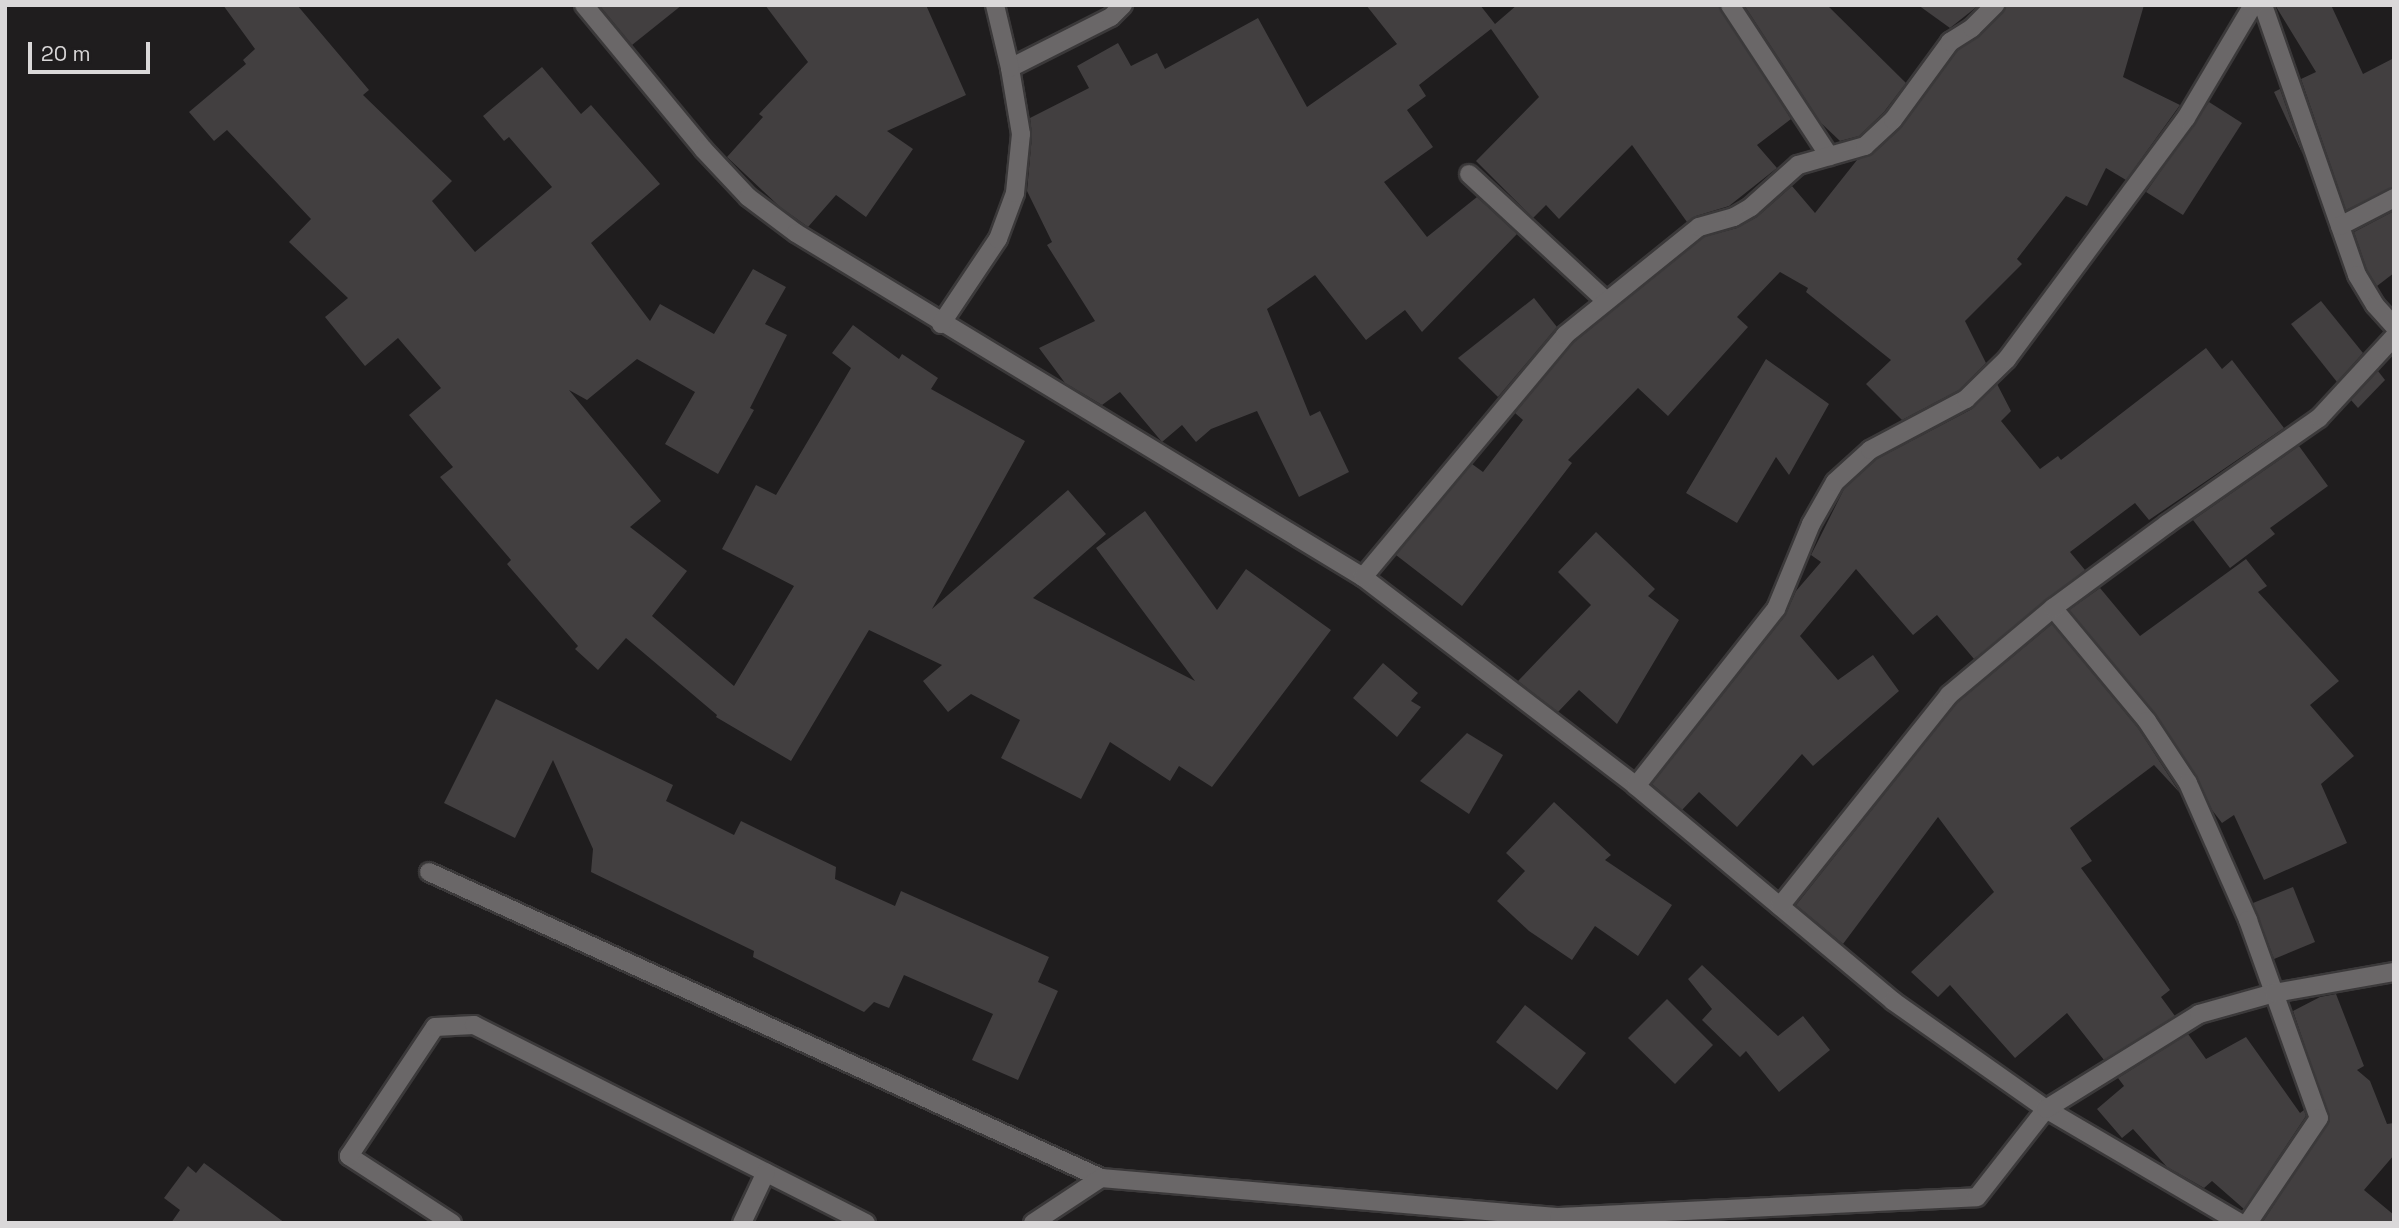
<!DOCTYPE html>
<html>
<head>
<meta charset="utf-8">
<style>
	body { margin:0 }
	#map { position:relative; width:2399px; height:1228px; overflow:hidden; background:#1f1d1e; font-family:"Space Grotesk",sans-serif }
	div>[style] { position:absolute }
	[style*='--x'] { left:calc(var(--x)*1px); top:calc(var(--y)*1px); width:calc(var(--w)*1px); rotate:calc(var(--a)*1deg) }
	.building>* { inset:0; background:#423f40 }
	.roads { filter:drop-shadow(2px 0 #3b393a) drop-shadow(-2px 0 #3b393a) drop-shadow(0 2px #3b393a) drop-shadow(0 -2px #3b393a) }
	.minor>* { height:18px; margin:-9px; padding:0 9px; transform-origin:9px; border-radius:9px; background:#6a6768 }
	span { translate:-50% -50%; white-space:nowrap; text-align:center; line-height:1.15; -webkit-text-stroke:5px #1f1d1e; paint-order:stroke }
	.frame { position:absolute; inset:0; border:7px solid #dad8d9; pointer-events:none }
	.scale { position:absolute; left:28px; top:42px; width:122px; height:32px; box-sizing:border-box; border:4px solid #dad8d9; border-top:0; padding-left:9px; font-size:21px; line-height:24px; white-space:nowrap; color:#dad8d9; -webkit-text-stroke:5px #1f1d1e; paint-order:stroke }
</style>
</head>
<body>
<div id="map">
	<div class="building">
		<i style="clip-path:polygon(223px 5px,297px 5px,369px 90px,363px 95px,452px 181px,432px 201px,475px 252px,552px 187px,509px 137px,504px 141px,483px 116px,542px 67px,581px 114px,591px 105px,660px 184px,591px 243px,650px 321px,660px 304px,714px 334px,753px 269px,786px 287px,765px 324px,787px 335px,750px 408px,754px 410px,718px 474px,665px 444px,695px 392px,637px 359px,587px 400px,569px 390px,661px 501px,630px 527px,687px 571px,652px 616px,734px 686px,794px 586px,722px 549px,756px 485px,776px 495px,851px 368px,832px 353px,853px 325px,899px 359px,902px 354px,938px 378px,931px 389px,1025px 441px,932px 609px,1068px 490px,1106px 534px,1033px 598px,1195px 681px,1096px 548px,1145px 511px,1217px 610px,1246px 569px,1331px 630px,1212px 787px,1179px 766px,1170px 781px,1110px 742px,1081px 799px,1001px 758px,1020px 720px,971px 694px,948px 712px,923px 681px,942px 665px,869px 630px,791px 761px,716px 717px,717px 715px,626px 638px,598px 670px,575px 649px,578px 646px,507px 564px,511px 560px,440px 477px,453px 467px,409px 415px,441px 388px,398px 338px,365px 366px,325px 317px,348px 298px,289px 242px,311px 219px,227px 130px,214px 141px,189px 112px,246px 64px,243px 60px,255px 49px)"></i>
		<i style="clip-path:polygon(599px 5px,682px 5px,632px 45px)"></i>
		<i style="clip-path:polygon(765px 5px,926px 5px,966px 95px,887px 131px,913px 149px,866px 217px,836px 195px,808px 227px,780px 207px,727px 157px,763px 117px,759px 114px,808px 62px)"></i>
		<i style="clip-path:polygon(1366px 5px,1480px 5px,1495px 24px,1517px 5px,1719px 5px,1791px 119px,1757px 145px,1777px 168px,1729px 206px,1696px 216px,1687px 222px,1632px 145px,1559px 219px,1546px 205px,1533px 218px,1476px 161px,1539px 97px,1491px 29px,1419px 85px,1426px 96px,1407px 110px,1433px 147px,1384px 182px,1427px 237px,1477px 197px,1517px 234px,1422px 332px,1405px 310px,1366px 340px,1315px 275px,1267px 309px,1310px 416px,1320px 411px,1349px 472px,1299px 497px,1257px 411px,1211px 429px,1196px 442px,1182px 425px,1162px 442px,1120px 392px,1102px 405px,1065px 383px,1039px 348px,1095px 321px,1047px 245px,1052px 242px,1027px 191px,1032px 135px,1030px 118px,1089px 88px,1077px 66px,1118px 43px,1131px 66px,1157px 53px,1165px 69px,1258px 18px,1307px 107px,1397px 44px)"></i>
		<i style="clip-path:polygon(1744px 5px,1827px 5px,1906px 83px,1884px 112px,1859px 136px,1840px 141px,1821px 123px)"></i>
		<i style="clip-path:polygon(1918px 5px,1979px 5px,1950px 28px)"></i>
		<i style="clip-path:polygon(2006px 5px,2144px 5px,2123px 77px,2180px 105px,2126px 180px,2106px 168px,2087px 206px,2066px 196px,2017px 259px,2022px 264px,1965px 321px,1986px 363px,1959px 390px,1902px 420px,1866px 384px,1891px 360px,1806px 292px,1808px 288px,1780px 272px,1737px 317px,1748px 327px,1668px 416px,1638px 388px,1568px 460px,1572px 463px,1462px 606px,1396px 555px,1472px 464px,1483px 472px,1523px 420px,1515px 413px,1573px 343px,1704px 237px,1737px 228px,1757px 217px,1792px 186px,1815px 213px,1857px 160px,1873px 154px,1901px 128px,1958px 50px,1980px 36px,2003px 13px)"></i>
		<i style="clip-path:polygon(2275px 5px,2331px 5px,2363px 74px,2394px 58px,2394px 187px,2346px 210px,2301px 79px,2316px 72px)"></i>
		<i style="clip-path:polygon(2280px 89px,2303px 155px,2274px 92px)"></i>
		<i style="clip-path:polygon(2209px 102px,2242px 123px,2183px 215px,2146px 192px)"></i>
		<i style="clip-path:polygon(2394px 211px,2394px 273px,2377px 286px,2367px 270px,2354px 232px)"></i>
		<i style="clip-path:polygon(1534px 298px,1557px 327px,1498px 397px,1458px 358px)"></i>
		<i style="clip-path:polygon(2321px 301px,2363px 353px,2337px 382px,2291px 324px)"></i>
		<i style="clip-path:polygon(2206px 348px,2222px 369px,2232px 360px,2284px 428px,2149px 520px,2135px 503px,2070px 552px,2085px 570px,1974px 659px,1937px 615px,1913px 635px,1856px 569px,1800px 636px,1838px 680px,1873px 655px,1899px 691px,1813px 766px,1802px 754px,1737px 827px,1699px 792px,1682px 810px,1652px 784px,1785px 616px,1796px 591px,1821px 562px,1811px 555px,1844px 489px,1877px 459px,1972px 409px,1997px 384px,2011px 411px,2001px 421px,2040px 469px,2058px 456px,2061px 460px)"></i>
		<i style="clip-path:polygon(1766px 359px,1829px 404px,1789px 475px,1776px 457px,1737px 523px,1686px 493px)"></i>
		<i style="clip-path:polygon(2378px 371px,2385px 380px,2358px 408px,2351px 400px)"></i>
		<i style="clip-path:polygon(2299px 446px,2328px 486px,2270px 528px,2275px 534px,2230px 568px,2193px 520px)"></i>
		<i style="clip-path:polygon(1596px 532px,1655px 589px,1648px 596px,1679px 620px,1617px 724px,1579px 690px,1558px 712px,1518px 681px,1591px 605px,1558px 572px)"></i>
		<i style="clip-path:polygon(2246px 559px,2267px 586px,2258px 592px,2339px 681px,2310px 705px,2354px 756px,2321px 784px,2347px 843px,2264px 880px,2234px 815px,2222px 823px,2212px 810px,2197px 777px,2156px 715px,2069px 610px,2100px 588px,2140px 636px)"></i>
		<i style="clip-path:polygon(2052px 624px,2138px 728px,2180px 793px,2154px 765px,2070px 828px,2092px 861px,2081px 868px,2170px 990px,2161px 997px,2175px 1016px,2104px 1060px,2067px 1013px,2015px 1058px,1950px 985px,1938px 997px,1911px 972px,1994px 892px,1938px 817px,1843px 944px,1796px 905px,1957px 703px)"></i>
		<i style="clip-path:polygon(1383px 663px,1418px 693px,1411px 701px,1421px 707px,1397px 737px,1353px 698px)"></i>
		<i style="clip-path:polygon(496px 699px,673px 785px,666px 801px,734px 835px,741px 821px,836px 867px,835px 879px,895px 906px,901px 891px,1049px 957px,1038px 982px,1058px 991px,1018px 1080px,972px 1060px,993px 1014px,904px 975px,889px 1008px,874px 1002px,864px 1012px,753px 957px,754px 951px,591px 872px,593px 849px,553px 760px,515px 838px,444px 803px)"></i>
		<i style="clip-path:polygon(1467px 733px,1503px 755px,1469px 814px,1420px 781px)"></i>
		<i style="clip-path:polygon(1554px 802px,1611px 855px,1605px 860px,1672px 905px,1638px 956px,1595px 926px,1572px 960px,1529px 931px,1497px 901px,1525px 871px,1506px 853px)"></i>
		<i style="clip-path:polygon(2293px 887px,2315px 942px,2274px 959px,2253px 903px)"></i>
		<i style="clip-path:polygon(1702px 965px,1778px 1036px,1803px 1016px,1830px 1050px,1779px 1092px,1746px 1051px,1740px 1057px,1702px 1020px,1712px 1009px,1688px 979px)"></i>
		<i style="clip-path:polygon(2336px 994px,2364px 1066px,2357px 1070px,2370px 1081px,2387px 1124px,2394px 1123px,2394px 1155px,2364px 1190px,2394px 1215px,2394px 1223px,2262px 1223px,2330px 1120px,2293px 1011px,2320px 997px)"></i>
		<i style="clip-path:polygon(1667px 999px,1713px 1045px,1675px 1084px,1628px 1038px)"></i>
		<i style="clip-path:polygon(1525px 1005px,1586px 1053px,1557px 1090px,1496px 1042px)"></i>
		<i style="clip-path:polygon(2188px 1034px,2206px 1059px,2246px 1037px,2300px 1113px,2304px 1110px,2306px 1116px,2244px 1209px,2212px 1181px,2204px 1188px,2167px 1167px,2133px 1129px,2122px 1138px,2097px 1109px,2124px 1086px,2118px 1078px)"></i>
		<i style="clip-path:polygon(204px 1163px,285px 1223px,171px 1223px,180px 1210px,164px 1198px,188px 1166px,196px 1173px)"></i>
	</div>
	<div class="roads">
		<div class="minor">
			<i style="--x:584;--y:5;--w:187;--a:50.4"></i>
			<i style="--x:703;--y:149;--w:66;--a:46.8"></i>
			<i style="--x:748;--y:197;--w:60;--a:36.9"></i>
			<i style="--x:796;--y:233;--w:663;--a:31.25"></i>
			<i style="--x:1363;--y:577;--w:344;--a:37.4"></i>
			<i style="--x:1636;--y:786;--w:335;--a:39.9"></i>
			<i style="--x:1893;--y:1001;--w:187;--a:35.2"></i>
			<i style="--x:2046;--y:1109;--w:225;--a:30.4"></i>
			<i style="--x:1730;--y:5;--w:181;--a:56.7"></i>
			<i style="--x:2263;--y:5;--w:286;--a:70.8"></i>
			<i style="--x:2357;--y:275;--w:35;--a:59"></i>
			<i style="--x:2375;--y:305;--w:28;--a:48"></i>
			<i style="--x:1010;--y:68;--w:113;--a:-26.8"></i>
			<i style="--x:1111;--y:17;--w:17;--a:-45"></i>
			<i style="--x:1469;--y:174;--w:187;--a:42.8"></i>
			<i style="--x:2340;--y:226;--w:61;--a:-27.4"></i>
			<i style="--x:941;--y:324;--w:102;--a:-56.2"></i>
			<i style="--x:998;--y:239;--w:49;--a:-69.7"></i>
			<i style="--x:1015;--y:193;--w:59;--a:-84.2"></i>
			<i style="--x:1021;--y:134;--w:67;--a:-99.5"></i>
			<i style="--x:1010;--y:68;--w:65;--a:-103.4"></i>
			<i style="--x:1363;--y:577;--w:315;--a:-50.1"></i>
			<i style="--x:1565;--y:335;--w:172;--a:-38.9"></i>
			<i style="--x:1699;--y:227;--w:36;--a:-16"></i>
			<i style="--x:1734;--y:217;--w:20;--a:-30"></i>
			<i style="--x:1751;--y:207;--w:63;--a:-41.8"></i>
			<i style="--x:1798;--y:165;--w:70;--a:-15.8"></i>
			<i style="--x:1865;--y:146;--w:38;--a:-43"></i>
			<i style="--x:1893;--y:120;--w:97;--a:-53.8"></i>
			<i style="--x:1950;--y:42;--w:26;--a:-32"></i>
			<i style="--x:1972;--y:28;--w:33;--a:-45"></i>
			<i style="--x:2053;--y:608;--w:147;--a:50.2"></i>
			<i style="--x:2147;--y:721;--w:74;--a:56.5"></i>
			<i style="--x:2188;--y:783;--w:150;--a:66.3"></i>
			<i style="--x:2248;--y:920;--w:210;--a:70.3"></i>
			<i style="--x:2319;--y:1118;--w:127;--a:124.1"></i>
			<i style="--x:1636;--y:786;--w:226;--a:-51.7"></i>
			<i style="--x:1776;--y:609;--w:92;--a:-67.6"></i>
			<i style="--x:1811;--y:524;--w:48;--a:-60.3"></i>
			<i style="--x:1835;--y:482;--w:47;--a:-42.4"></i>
			<i style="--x:1870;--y:450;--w:109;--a:-28"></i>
			<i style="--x:1966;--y:399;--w:57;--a:-44.3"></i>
			<i style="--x:2007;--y:359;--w:300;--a:-53.4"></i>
			<i style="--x:2186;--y:118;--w:131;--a:-59.3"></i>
			<i style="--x:429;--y:872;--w:738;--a:24.48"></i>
			<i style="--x:1101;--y:1178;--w:460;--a:4.9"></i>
			<i style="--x:1559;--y:1217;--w:418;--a:-2.7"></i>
			<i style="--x:1977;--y:1197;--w:112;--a:-51.9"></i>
			<i style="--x:2046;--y:1109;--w:180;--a:-31.8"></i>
			<i style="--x:2199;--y:1014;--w:78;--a:-15.6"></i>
			<i style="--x:2274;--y:993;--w:122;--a:-9.9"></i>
			<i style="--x:1780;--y:906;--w:270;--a:-51.3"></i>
			<i style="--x:1949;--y:695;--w:136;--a:-39.9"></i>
			<i style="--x:2053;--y:608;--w:142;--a:-36.4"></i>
			<i style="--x:2167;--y:524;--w:185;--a:-34.9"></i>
			<i style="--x:2319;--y:418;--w:110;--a:-47.2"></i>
			<i style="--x:452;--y:1223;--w:123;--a:-147"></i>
			<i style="--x:349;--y:1156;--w:155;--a:-56.3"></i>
			<i style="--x:435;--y:1027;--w:39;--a:-3"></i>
			<i style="--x:474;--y:1025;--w:439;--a:26.8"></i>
			<i style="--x:742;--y:1223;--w:56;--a:-64.8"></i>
			<i style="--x:1033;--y:1223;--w:82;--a:-33.5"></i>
		</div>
	</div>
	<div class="frame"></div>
	<div class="scale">20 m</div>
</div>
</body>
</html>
